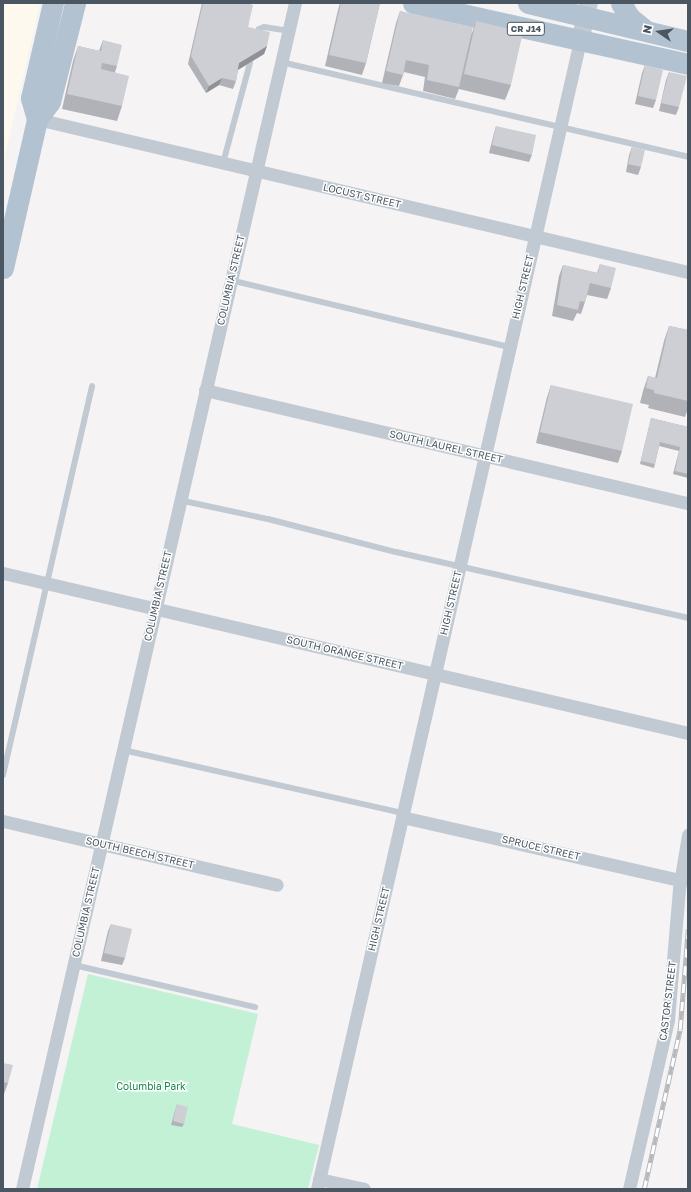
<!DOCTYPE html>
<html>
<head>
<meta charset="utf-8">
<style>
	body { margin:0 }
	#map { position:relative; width:691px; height:1192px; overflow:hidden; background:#f5f3f3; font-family:"Golos Text",sans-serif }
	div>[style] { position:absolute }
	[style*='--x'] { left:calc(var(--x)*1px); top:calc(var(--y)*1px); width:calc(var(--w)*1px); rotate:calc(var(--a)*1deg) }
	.commercial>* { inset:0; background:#fdf9ef }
	.green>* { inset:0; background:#c3f1d5 }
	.lane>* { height:6px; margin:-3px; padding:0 3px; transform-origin:3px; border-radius:3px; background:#c1cad2 }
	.street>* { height:13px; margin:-6.5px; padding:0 6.5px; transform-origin:6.5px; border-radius:6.5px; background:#c1cad2 }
	.secondary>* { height:18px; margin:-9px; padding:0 9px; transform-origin:9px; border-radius:9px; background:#c1cbd6 }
	.primary>* { height:21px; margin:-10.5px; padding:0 10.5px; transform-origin:10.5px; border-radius:10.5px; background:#b3c2d1 }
	.rail>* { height:4.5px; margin-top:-2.25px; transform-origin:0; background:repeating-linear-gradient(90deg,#fff 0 9px,#b5b8bd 0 18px); box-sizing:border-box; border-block:1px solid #b5b8bd }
	.wall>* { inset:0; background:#b0b2b7 }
	.shaded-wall>* { inset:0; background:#909195 }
	.building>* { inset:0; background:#cdcfd5 }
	span { translate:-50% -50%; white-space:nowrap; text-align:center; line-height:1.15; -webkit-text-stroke:3px #fff; paint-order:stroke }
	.shield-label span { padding:1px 3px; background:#fff; border:1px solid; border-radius:3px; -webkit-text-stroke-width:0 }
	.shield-label { font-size:9px; color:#4a5661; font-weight:700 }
	.street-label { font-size:10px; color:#4a5661 }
	.park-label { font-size:10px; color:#17864f }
	.frame { position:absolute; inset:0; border:4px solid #4a5661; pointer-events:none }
	.north { position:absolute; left:639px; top:12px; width:40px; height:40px; -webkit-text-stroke:3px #fff; paint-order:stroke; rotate:283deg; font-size:11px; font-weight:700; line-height:16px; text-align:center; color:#4a5661 }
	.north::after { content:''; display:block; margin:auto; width:14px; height:18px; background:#4a5661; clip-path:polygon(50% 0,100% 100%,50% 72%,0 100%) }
</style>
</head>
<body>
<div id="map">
	<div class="commercial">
		<i style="clip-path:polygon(3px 3px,40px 3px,3px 165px)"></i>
	</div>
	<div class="green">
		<i style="clip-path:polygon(88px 974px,258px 1014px,232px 1124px,319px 1145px,308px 1189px,37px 1189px)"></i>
	</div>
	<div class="lane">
		<i style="--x:257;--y:36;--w:7;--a:-74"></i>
		<i style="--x:259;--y:29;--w:5;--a:-22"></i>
		<i style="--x:264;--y:27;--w:25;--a:9"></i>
		<i style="--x:281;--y:62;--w:418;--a:13.1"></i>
		<i style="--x:223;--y:163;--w:104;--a:-74.9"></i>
		<i style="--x:230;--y:280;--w:287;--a:13.5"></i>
		<i style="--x:179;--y:500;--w:91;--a:12.1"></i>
		<i style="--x:268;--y:519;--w:132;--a:14.5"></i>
		<i style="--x:396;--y:552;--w:299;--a:12.7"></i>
		<i style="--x:123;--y:750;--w:287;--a:12.7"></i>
		<i style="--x:3;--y:775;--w:399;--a:-77.1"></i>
		<i style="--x:74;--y:965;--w:186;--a:13.1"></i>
	</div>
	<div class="street">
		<i style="--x:37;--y:119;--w:669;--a:13.23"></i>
		<i style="--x:205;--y:390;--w:496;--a:13.2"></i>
		<i style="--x:3;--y:573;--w:703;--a:13.15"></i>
		<i style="--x:402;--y:817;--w:285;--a:12.8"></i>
		<i style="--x:3;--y:821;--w:281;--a:13.1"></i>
		<i style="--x:319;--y:1179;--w:46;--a:12.5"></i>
		<i style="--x:22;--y:1189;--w:1217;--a:-77.04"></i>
		<i style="--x:317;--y:1189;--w:1178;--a:-77.1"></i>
		<i style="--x:629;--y:1189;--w:173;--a:-77"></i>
		<i style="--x:668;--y:1020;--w:131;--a:-85.2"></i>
		<i style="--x:679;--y:889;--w:55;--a:-80.5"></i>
	</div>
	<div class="secondary">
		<i style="--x:580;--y:41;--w:39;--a:-77"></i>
	</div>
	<div class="primary">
		<i style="--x:413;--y:3;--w:282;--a:12.5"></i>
		<i style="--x:528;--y:3;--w:164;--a:13.4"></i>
		<i style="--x:621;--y:3;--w:16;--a:60"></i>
		<i style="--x:629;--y:17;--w:21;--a:39"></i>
		<i style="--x:37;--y:119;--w:22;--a:-106"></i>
		<i style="--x:31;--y:98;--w:98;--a:-77"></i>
		<i style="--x:3;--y:268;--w:153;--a:-77.1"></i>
		<i style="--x:37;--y:119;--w:21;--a:-53"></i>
		<i style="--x:50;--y:102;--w:102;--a:-75.8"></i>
	</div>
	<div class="rail">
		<i style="--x:644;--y:1189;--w:164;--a:-77.3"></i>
		<i style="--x:680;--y:1029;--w:100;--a:-85.4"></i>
	</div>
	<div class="wall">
		<i style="clip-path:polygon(202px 3px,250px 3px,248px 27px,267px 46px,264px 54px,238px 70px,236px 81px,233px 89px,219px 85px,206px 93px,188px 64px)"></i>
		<i style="clip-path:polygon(340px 3px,380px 3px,366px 63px,362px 75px,325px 66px,338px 10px)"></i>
		<i style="clip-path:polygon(400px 11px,472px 33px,476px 21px,511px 85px,505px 100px,459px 89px,455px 99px,423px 91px,425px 77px,404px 72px,399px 86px,382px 83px,396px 23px)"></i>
		<i style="clip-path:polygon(103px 40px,117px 66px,115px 72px,122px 106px,117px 121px,62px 109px,73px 61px,78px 46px,99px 51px)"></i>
		<i style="clip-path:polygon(645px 65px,656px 100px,653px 108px,635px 104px,642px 73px)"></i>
		<i style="clip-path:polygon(669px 72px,679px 107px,676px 115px,659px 111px,666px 80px)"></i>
		<i style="clip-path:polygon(496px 126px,532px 155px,529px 162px,489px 153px,494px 133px)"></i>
		<i style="clip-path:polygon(632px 147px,641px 167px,638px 175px,626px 172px,629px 155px)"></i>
		<i style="clip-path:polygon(600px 264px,611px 288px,607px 299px,587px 295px,585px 302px,581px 314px,577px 313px,573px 321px,552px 316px,559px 276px,563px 265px,597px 273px)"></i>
		<i style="clip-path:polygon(669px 326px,688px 330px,688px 409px,685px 417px,648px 408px,649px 405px,640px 403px,643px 391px,648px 376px,655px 378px,664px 341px)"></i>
		<i style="clip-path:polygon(551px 385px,622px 451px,618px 463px,536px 443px,547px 397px)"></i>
		<i style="clip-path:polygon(651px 418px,688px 427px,688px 478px,673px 474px,679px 451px,659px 446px,654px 468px,640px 464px)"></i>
		<i style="clip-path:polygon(111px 924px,125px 958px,122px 965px,101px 961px,108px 931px)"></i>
		<i style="clip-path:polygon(3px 1063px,8px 1083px,4px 1094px,3px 1094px)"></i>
		<i style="clip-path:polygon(177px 1104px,184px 1124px,182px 1127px,171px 1125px)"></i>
	</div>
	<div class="shaded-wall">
		<i style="clip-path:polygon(267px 46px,264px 54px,236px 71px,239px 63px)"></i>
		<i style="clip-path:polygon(222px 78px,219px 85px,206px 93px,209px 86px)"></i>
	</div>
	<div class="building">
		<i style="clip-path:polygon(203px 3px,250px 3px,250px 4px,253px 5px,248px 27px,270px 32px,267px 46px,239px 63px,236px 81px,222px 78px,209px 86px,191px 56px)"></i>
		<i style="clip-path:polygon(341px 3px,380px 3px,366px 63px,329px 55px)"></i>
		<i style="clip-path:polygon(400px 11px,473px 27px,459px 87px,427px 80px,429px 65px,406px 60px,403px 75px,386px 71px)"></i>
		<i style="clip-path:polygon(476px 21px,523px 32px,511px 85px,464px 74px)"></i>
		<i style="clip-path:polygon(103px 40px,122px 45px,117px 66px,102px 63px,101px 69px,129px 76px,122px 106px,67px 94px,78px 46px,101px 51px)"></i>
		<i style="clip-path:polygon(645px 65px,663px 70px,656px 100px,638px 96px)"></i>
		<i style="clip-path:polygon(669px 72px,687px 76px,679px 107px,661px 103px)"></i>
		<i style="clip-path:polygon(496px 126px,536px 135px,532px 155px,492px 145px)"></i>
		<i style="clip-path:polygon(632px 147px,645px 150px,641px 167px,628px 164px)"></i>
		<i style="clip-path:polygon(600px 264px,616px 268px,611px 288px,590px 283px,585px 302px,580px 301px,578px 310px,557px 305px,563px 265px,598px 273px)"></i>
		<i style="clip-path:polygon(669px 326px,688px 330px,688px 401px,654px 393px,654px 390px,646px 388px,648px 376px,657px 378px)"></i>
		<i style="clip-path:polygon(551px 385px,633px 404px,622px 451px,540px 432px)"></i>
		<i style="clip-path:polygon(651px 418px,688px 427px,688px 474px,675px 471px,680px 447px,660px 442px,655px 464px,641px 461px)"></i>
		<i style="clip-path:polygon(111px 924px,132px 929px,125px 958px,104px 953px)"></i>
		<i style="clip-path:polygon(3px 1063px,13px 1065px,8px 1083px,3px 1082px)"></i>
		<i style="clip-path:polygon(177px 1104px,188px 1107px,184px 1124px,173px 1121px)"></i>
	</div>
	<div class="shield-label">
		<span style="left:526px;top:29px">CR J14</span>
	</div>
	<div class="street-label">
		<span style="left:362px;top:196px;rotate:13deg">LOCUST STREET</span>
		<span style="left:231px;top:280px;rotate:-77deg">COLUMBIA STREET</span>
		<span style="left:523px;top:287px;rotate:-77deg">HIGH STREET</span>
		<span style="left:446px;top:447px;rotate:13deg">SOUTH LAUREL STREET</span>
		<span style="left:158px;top:596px;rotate:-77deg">COLUMBIA STREET</span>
		<span style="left:451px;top:603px;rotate:-77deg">HIGH STREET</span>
		<span style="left:345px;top:653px;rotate:13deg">SOUTH ORANGE STREET</span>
		<span style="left:541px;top:848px;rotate:13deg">SPRUCE STREET</span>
		<span style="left:140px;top:853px;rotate:13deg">SOUTH BEECH STREET</span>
		<span style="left:86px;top:912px;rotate:-77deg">COLUMBIA STREET</span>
		<span style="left:379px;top:919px;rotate:-77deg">HIGH STREET</span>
		<span style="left:668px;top:1001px;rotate:-83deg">CASTOR STREET</span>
	</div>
	<div class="park-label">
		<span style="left:151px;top:1087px">Columbia Park</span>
	</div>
	<div class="frame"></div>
	<div class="north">N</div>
</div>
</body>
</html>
